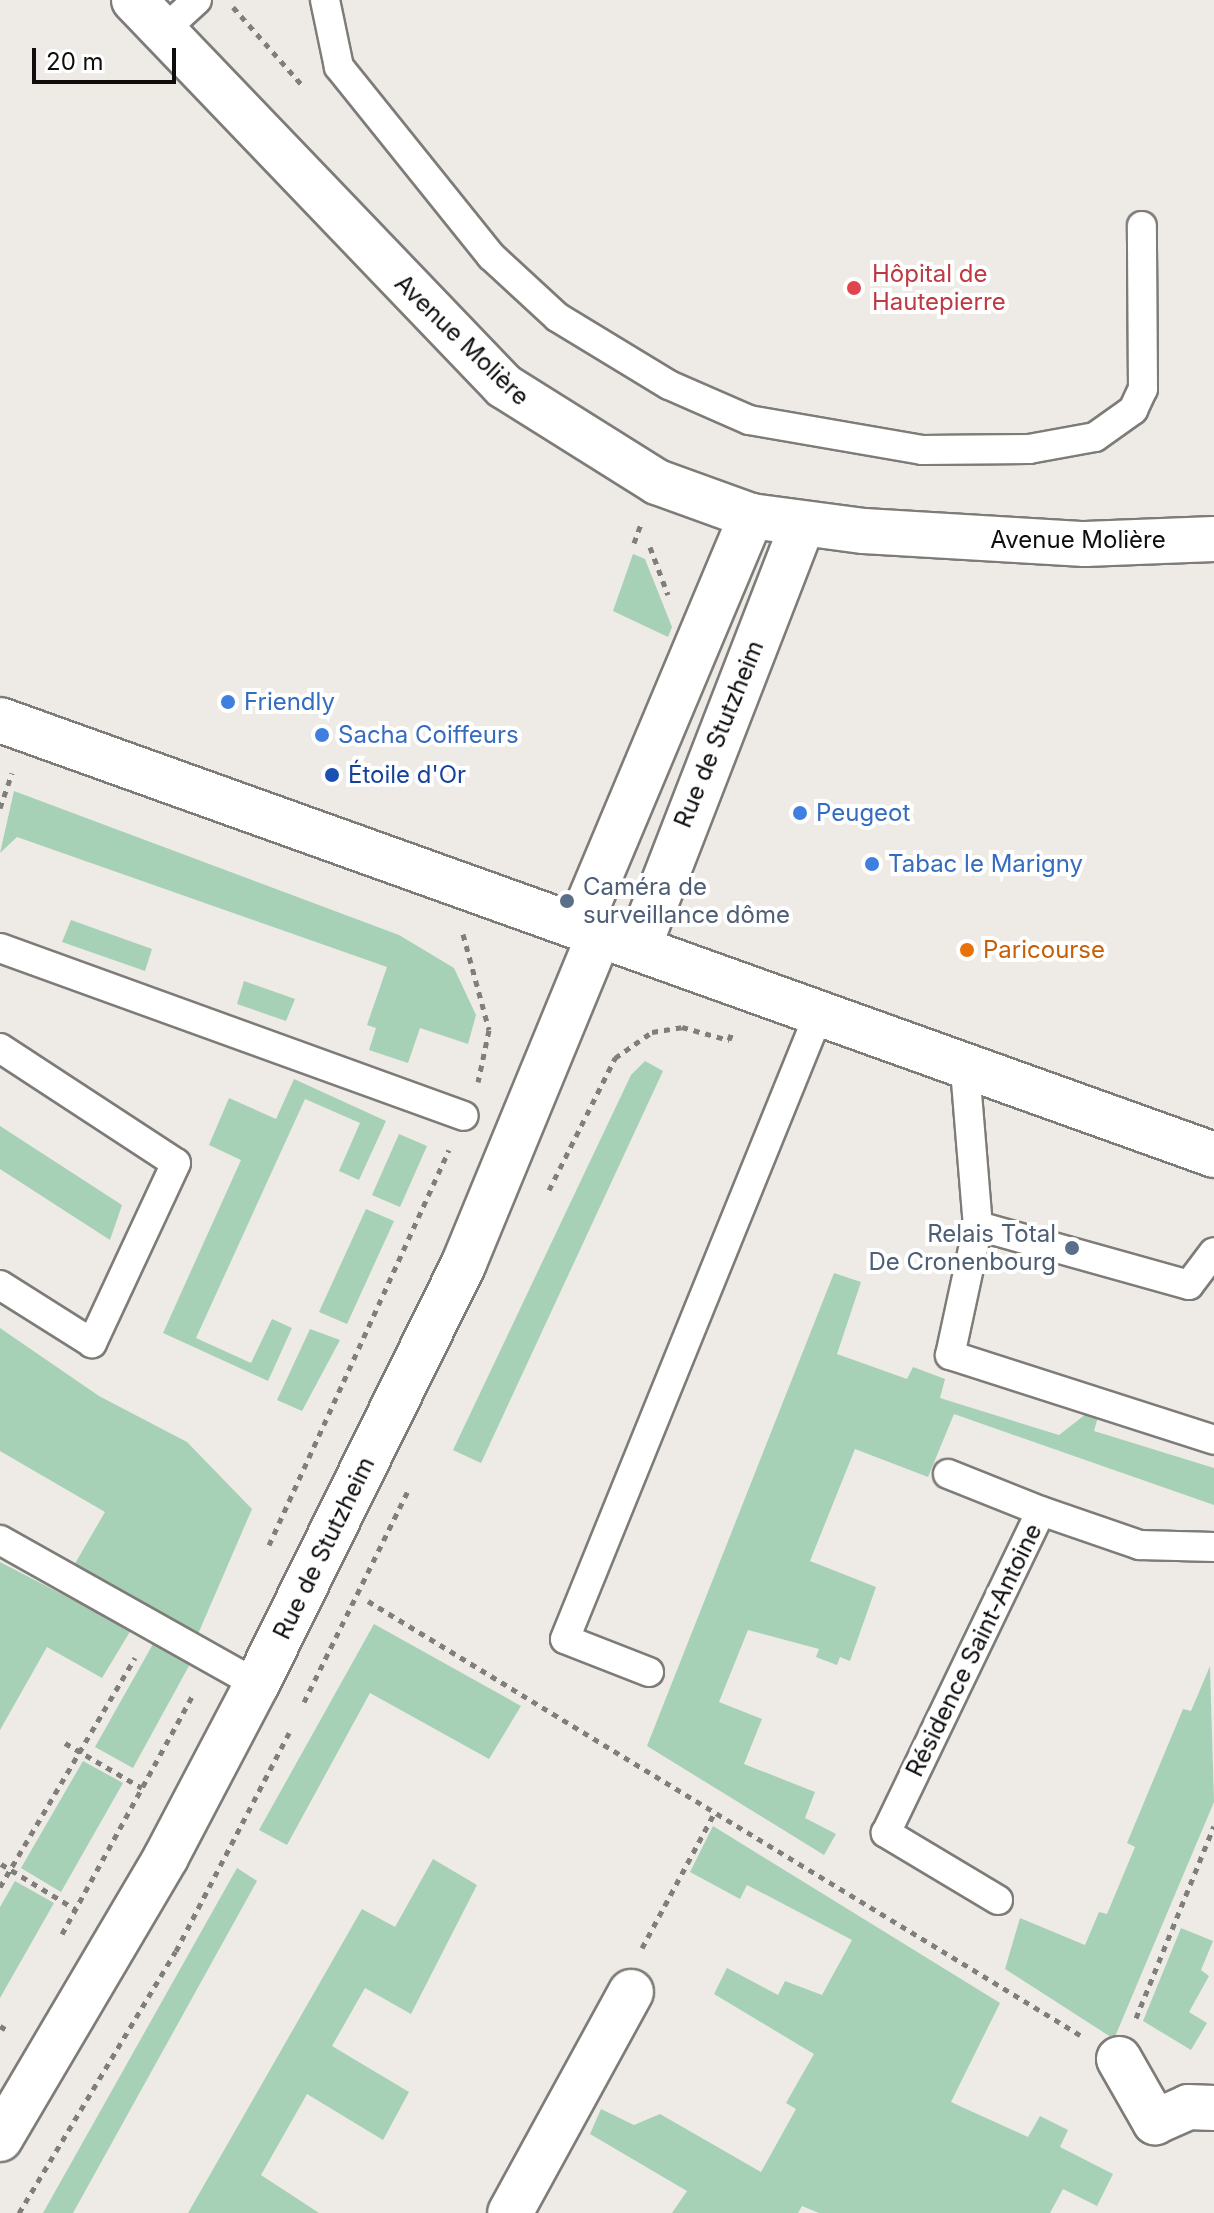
<!DOCTYPE html>
<html>
<head>
<meta charset="utf-8">
<style>
	body { margin:0 }
	#map { position:relative; width:1214px; height:2213px; overflow:hidden; background:#eeebe6; font-family:Inter,sans-serif }
	div>[style] { position:absolute }
	[style*='--x'] { left:calc(var(--x)*1px); top:calc(var(--y)*1px); width:calc(var(--w)*1px); rotate:calc(var(--a)*1deg) }
	.green>* { inset:0; background:#a6d1b6 }
	.path>* { height:5px; margin-top:-2.5px; transform-origin:0; background:repeating-linear-gradient(90deg,#807e7b 0 6px,transparent 0 12px) }
	.roads { filter:drop-shadow(2px 0 #7e7c78) drop-shadow(-2px 0 #7e7c78) drop-shadow(0 2px #7e7c78) drop-shadow(0 -2px #7e7c78) }
	.lane>* { height:28px; margin:-14px; padding:0 14px; transform-origin:14px; border-radius:14px; background:#fff }
	.street>* { height:44px; margin:-22px; padding:0 22px; transform-origin:22px; border-radius:22px; background:#fff }
	.secondary>* { height:44px; margin:-22px; padding:0 22px; transform-origin:22px; border-radius:22px; background:#fff }
	.dots>* { width:22px; height:22px; translate:-50% -50%; box-sizing:border-box; border:4px solid #fff; border-radius:50% }
	span { translate:-50% -50%; white-space:nowrap; text-align:center; line-height:1.15; -webkit-text-stroke:8px #fff; paint-order:stroke }
	.health-label { font-size:24px; color:#be3a42 }
	.left { translate:0 -50%; text-align:left }
	.street-label { font-size:24px; color:#0f0e0d }
	.shop-label { font-size:24px; color:#366cbe }
	.transit-label { font-size:24px; color:#164399 }
	.service-label { font-size:24px; color:#4e5e75 }
	.right { translate:-100% -50%; text-align:right }
	.food-label { font-size:24px; color:#c56008 }
	.scale { position:absolute; left:32px; top:48px; width:144px; height:36px; box-sizing:border-box; border:4px solid #0f0e0d; border-top:0; padding-left:10px; font-size:24px; line-height:28px; white-space:nowrap; color:#0f0e0d; -webkit-text-stroke:6px #fff; paint-order:stroke }
</style>
</head>
<body>
<div id="map">
	<div class="green">
		<i style="clip-path:polygon(633px 554px,645px 559px,672px 627px,668px 637px,613px 611px)"></i>
		<i style="clip-path:polygon(14px 791px,399px 935px,454px 968px,476px 1015px,468px 1044px,420px 1028px,408px 1063px,369px 1050px,376px 1028px,367px 1025px,387px 967px,17px 837px,0 853px)"></i>
		<i style="clip-path:polygon(71px 920px,152px 949px,145px 971px,62px 942px)"></i>
		<i style="clip-path:polygon(244px 981px,295px 999px,286px 1021px,237px 1004px)"></i>
		<i style="clip-path:polygon(645px 1061px,663px 1071px,481px 1463px,453px 1450px,631px 1075px)"></i>
		<i style="clip-path:polygon(294px 1079px,386px 1121px,359px 1180px,339px 1171px,360px 1123px,305px 1099px,196px 1338px,251px 1363px,272px 1319px,292px 1328px,268px 1381px,163px 1333px,241px 1160px,209px 1145px,229px 1098px,276px 1119px)"></i>
		<i style="clip-path:polygon(0 1126px,122px 1205px,110px 1240px,0 1169px)"></i>
		<i style="clip-path:polygon(399px 1134px,427px 1146px,400px 1207px,372px 1195px)"></i>
		<i style="clip-path:polygon(366px 1209px,394px 1221px,347px 1324px,319px 1312px)"></i>
		<i style="clip-path:polygon(834px 1273px,861px 1282px,837px 1354px,907px 1379px,913px 1367px,945px 1379px,940px 1398px,1059px 1435px,1086px 1414px,1098px 1417px,1094px 1431px,1214px 1468px,1214px 1505px,954px 1414px,928px 1477px,855px 1449px,810px 1561px,876px 1587px,850px 1661px,840px 1657px,837px 1665px,816px 1657px,819px 1649px,748px 1630px,719px 1702px,762px 1719px,744px 1764px,815px 1792px,805px 1818px,836px 1834px,824px 1855px,647px 1746px)"></i>
		<i style="clip-path:polygon(0 1328px,99px 1396px,187px 1442px,252px 1509px,198px 1634px,73px 1567px,105px 1512px,0 1451px)"></i>
		<i style="clip-path:polygon(310px 1329px,340px 1340px,302px 1411px,277px 1400px)"></i>
		<i style="clip-path:polygon(0 1562px,131px 1630px,102px 1678px,47px 1647px,0 1730px)"></i>
		<i style="clip-path:polygon(374px 1624px,521px 1706px,489px 1759px,370px 1693px,287px 1845px,259px 1830px)"></i>
		<i style="clip-path:polygon(153px 1644px,190px 1664px,133px 1768px,95px 1747px)"></i>
		<i style="clip-path:polygon(1210px 1666px,1214px 1802px,1114px 2039px,1005px 1969px,1020px 1918px,1085px 1945px,1099px 1912px,1107px 1914px,1135px 1847px,1127px 1843px,1183px 1709px,1191px 1711px)"></i>
		<i style="clip-path:polygon(83px 1761px,123px 1783px,61px 1892px,21px 1868px)"></i>
		<i style="clip-path:polygon(713px 1826px,1000px 2003px,951px 2102px,1028px 2137px,1040px 2116px,1068px 2130px,1060px 2147px,1113px 2174px,1097px 2206px,1063px 2189px,1050px 2213px,819px 2213px,802px 2206px,798px 2213px,672px 2213px,687px 2191px,590px 2134px,601px 2109px,634px 2125px,660px 2114px,761px 2172px,796px 2109px,786px 2103px,814px 2054px,714px 1994px,727px 1968px,778px 1995px,785px 1981px,822px 1995px,852px 1940px,747px 1885px,740px 1899px,690px 1872px)"></i>
		<i style="clip-path:polygon(433px 1859px,477px 1885px,411px 2014px,365px 1988px,332px 2046px,409px 2092px,383px 2140px,307px 2094px,261px 2175px,319px 2213px,188px 2213px,362px 1909px,395px 1927px)"></i>
		<i style="clip-path:polygon(237px 1868px,257px 1881px,73px 2213px,43px 2213px)"></i>
		<i style="clip-path:polygon(15px 1881px,54px 1903px,0 1998px,0 1907px)"></i>
		<i style="clip-path:polygon(1181px 1928px,1213px 1941px,1201px 1970px,1209px 1976px,1189px 2012px,1207px 2023px,1191px 2050px,1143px 2021px)"></i>
	</div>
	<div class="path">
		<i style="--x:233;--y:7;--w:106;--a:48.5"></i>
		<i style="--x:634;--y:543;--w:20;--a:-70"></i>
		<i style="--x:650;--y:547;--w:51;--a:69.4"></i>
		<i style="--x:0;--y:808;--w:37;--a:-71"></i>
		<i style="--x:463;--y:934;--w:99;--a:74.8"></i>
		<i style="--x:489;--y:1030;--w:53;--a:101.9"></i>
		<i style="--x:549;--y:1190;--w:148;--a:-63.4"></i>
		<i style="--x:615;--y:1058;--w:45;--a:-35.1"></i>
		<i style="--x:652;--y:1032;--w:30;--a:-9"></i>
		<i style="--x:682;--y:1027;--w:49;--a:15.5"></i>
		<i style="--x:729;--y:1040;--w:9;--a:-69"></i>
		<i style="--x:269;--y:1545;--w:434;--a:-65.5"></i>
		<i style="--x:368;--y:1601;--w:834;--a:31.36"></i>
		<i style="--x:304;--y:1702;--w:237;--a:-63.8"></i>
		<i style="--x:65;--y:1743;--w:89;--a:30.3"></i>
		<i style="--x:1;--y:1864;--w:87;--a:31.3"></i>
		<i style="--x:0;--y:1887;--w:266;--a:-59.5"></i>
		<i style="--x:62;--y:1934;--w:275;--a:-61.3"></i>
		<i style="--x:642;--y:1948;--w:154;--a:-61.8"></i>
		<i style="--x:1136;--y:2018;--w:207;--a:-67.9"></i>
		<i style="--x:0;--y:2026;--w:8;--a:30"></i>
		<i style="--x:19;--y:2213;--w:305;--a:-59.1"></i>
		<i style="--x:176;--y:1951;--w:246;--a:-62.6"></i>
	</div>
	<div class="roads">
		<div class="lane">
			<i style="--x:325;--y:0;--w:68;--a:78.2"></i>
			<i style="--x:339;--y:67;--w:243;--a:51.2"></i>
			<i style="--x:491;--y:256;--w:90;--a:42.7"></i>
			<i style="--x:557;--y:317;--w:131;--a:31.3"></i>
			<i style="--x:669;--y:385;--w:87;--a:23.6"></i>
			<i style="--x:749;--y:420;--w:176;--a:9.8"></i>
			<i style="--x:922;--y:450;--w:107;--a:-0.5"></i>
			<i style="--x:1029;--y:449;--w:67;--a:-10.3"></i>
			<i style="--x:1095;--y:437;--w:47;--a:-35.4"></i>
			<i style="--x:1133;--y:410;--w:23;--a:-65"></i>
			<i style="--x:1143;--y:389;--w:163;--a:-90.4"></i>
			<i style="--x:163;--y:31;--w:46;--a:-42.4"></i>
			<i style="--x:0;--y:948;--w:493;--a:19.9"></i>
			<i style="--x:0;--y:1048;--w:210;--a:33.2"></i>
			<i style="--x:176;--y:1163;--w:199;--a:115"></i>
			<i style="--x:92;--y:1343;--w:109;--a:-147.8"></i>
			<i style="--x:965;--y:1069;--w:158;--a:85.3"></i>
			<i style="--x:978;--y:1226;--w:219;--a:15.6"></i>
			<i style="--x:1189;--y:1285;--w:41;--a:-52.9"></i>
			<i style="--x:978;--y:1226;--w:132;--a:102.2"></i>
			<i style="--x:950;--y:1355;--w:277;--a:17.8"></i>
			<i style="--x:948;--y:1474;--w:100;--a:21.7"></i>
			<i style="--x:0;--y:1540;--w:295;--a:29.3"></i>
			<i style="--x:649;--y:1672;--w:90;--a:-158.6"></i>
			<i style="--x:565;--y:1639;--w:678;--a:-67.9"></i>
			<i style="--x:998;--y:1900;--w:131;--a:-149.1"></i>
			<i style="--x:886;--y:1833;--w:357;--a:-64.3"></i>
			<i style="--x:1041;--y:1511;--w:105;--a:19"></i>
			<i style="--x:1140;--y:1545;--w:74;--a:1.5"></i>
		</div>
		<div class="street">
			<i style="--x:1119;--y:2059;--w:73;--a:60.3"></i>
			<i style="--x:1155;--y:2122;--w:36;--a:-24"></i>
			<i style="--x:1188;--y:2107;--w:26;--a:2"></i>
			<i style="--x:510;--y:2213;--w:252;--a:-61.3"></i>
		</div>
		<div class="secondary">
			<i style="--x:134;--y:0;--w:535;--a:46.21"></i>
			<i style="--x:504;--y:386;--w:181;--a:32.1"></i>
			<i style="--x:657;--y:482;--w:100;--a:19.9"></i>
			<i style="--x:751;--y:516;--w:114;--a:7.6"></i>
			<i style="--x:864;--y:531;--w:221;--a:3.4"></i>
			<i style="--x:1085;--y:544;--w:129;--a:-2.2"></i>
			<i style="--x:0;--y:720;--w:1290;--a:19.71"></i>
			<i style="--x:579;--y:926;--w:445;--a:-67.2"></i>
			<i style="--x:639;--y:946;--w:453;--a:-68.8"></i>
			<i style="--x:0;--y:2139;--w:327;--a:-59.5"></i>
			<i style="--x:166;--y:1857;--w:195;--a:-62.3"></i>
			<i style="--x:257;--y:1684;--w:469;--a:-63.8"></i>
			<i style="--x:464;--y:1263;--w:357;--a:-67.6"></i>
		</div>
	</div>
	<div class="dots">
		<i style="left:854px;top:288px;background:#e0444e"></i>
		<i style="left:228px;top:702px;background:#3f7fe0"></i>
		<i style="left:322px;top:735px;background:#3f7fe0"></i>
		<i style="left:332px;top:775px;background:#1a4fb4"></i>
		<i style="left:800px;top:813px;background:#3f7fe0"></i>
		<i style="left:872px;top:864px;background:#3f7fe0"></i>
		<i style="left:567px;top:901px;background:#5c6f8a"></i>
		<i style="left:967px;top:950px;background:#e8710a"></i>
		<i style="left:1072px;top:1248px;background:#5c6f8a"></i>
	</div>
	<div class="health-label">
		<span class="left" style="left:872px;top:288px">Hôpital de<br>Hautepierre</span>
	</div>
	<div class="street-label">
		<span style="left:462px;top:340px;rotate:44deg">Avenue Molière</span>
		<span style="left:1078px;top:540px">Avenue Molière</span>
		<span style="left:719px;top:734px;rotate:-68deg">Rue de Stutzheim</span>
		<span style="left:324px;top:1548px;rotate:-64deg">Rue de Stutzheim</span>
		<span style="left:974px;top:1650px;rotate:-64deg">Résidence Saint-Antoine</span>
	</div>
	<div class="shop-label">
		<span class="left" style="left:244px;top:702px">Friendly</span>
		<span class="left" style="left:338px;top:735px">Sacha Coiffeurs</span>
		<span class="left" style="left:816px;top:813px">Peugeot</span>
		<span class="left" style="left:888px;top:864px">Tabac le Marigny</span>
	</div>
	<div class="transit-label">
		<span class="left" style="left:348px;top:775px">Étoile d'Or</span>
	</div>
	<div class="service-label">
		<span class="left" style="left:583px;top:901px">Caméra de<br>surveillance dôme</span>
		<span class="right" style="left:1056px;top:1248px">Relais Total<br>De Cronenbourg</span>
	</div>
	<div class="food-label">
		<span class="left" style="left:983px;top:950px">Paricourse</span>
	</div>
	<div class="scale">20 m</div>
</div>
</body>
</html>
